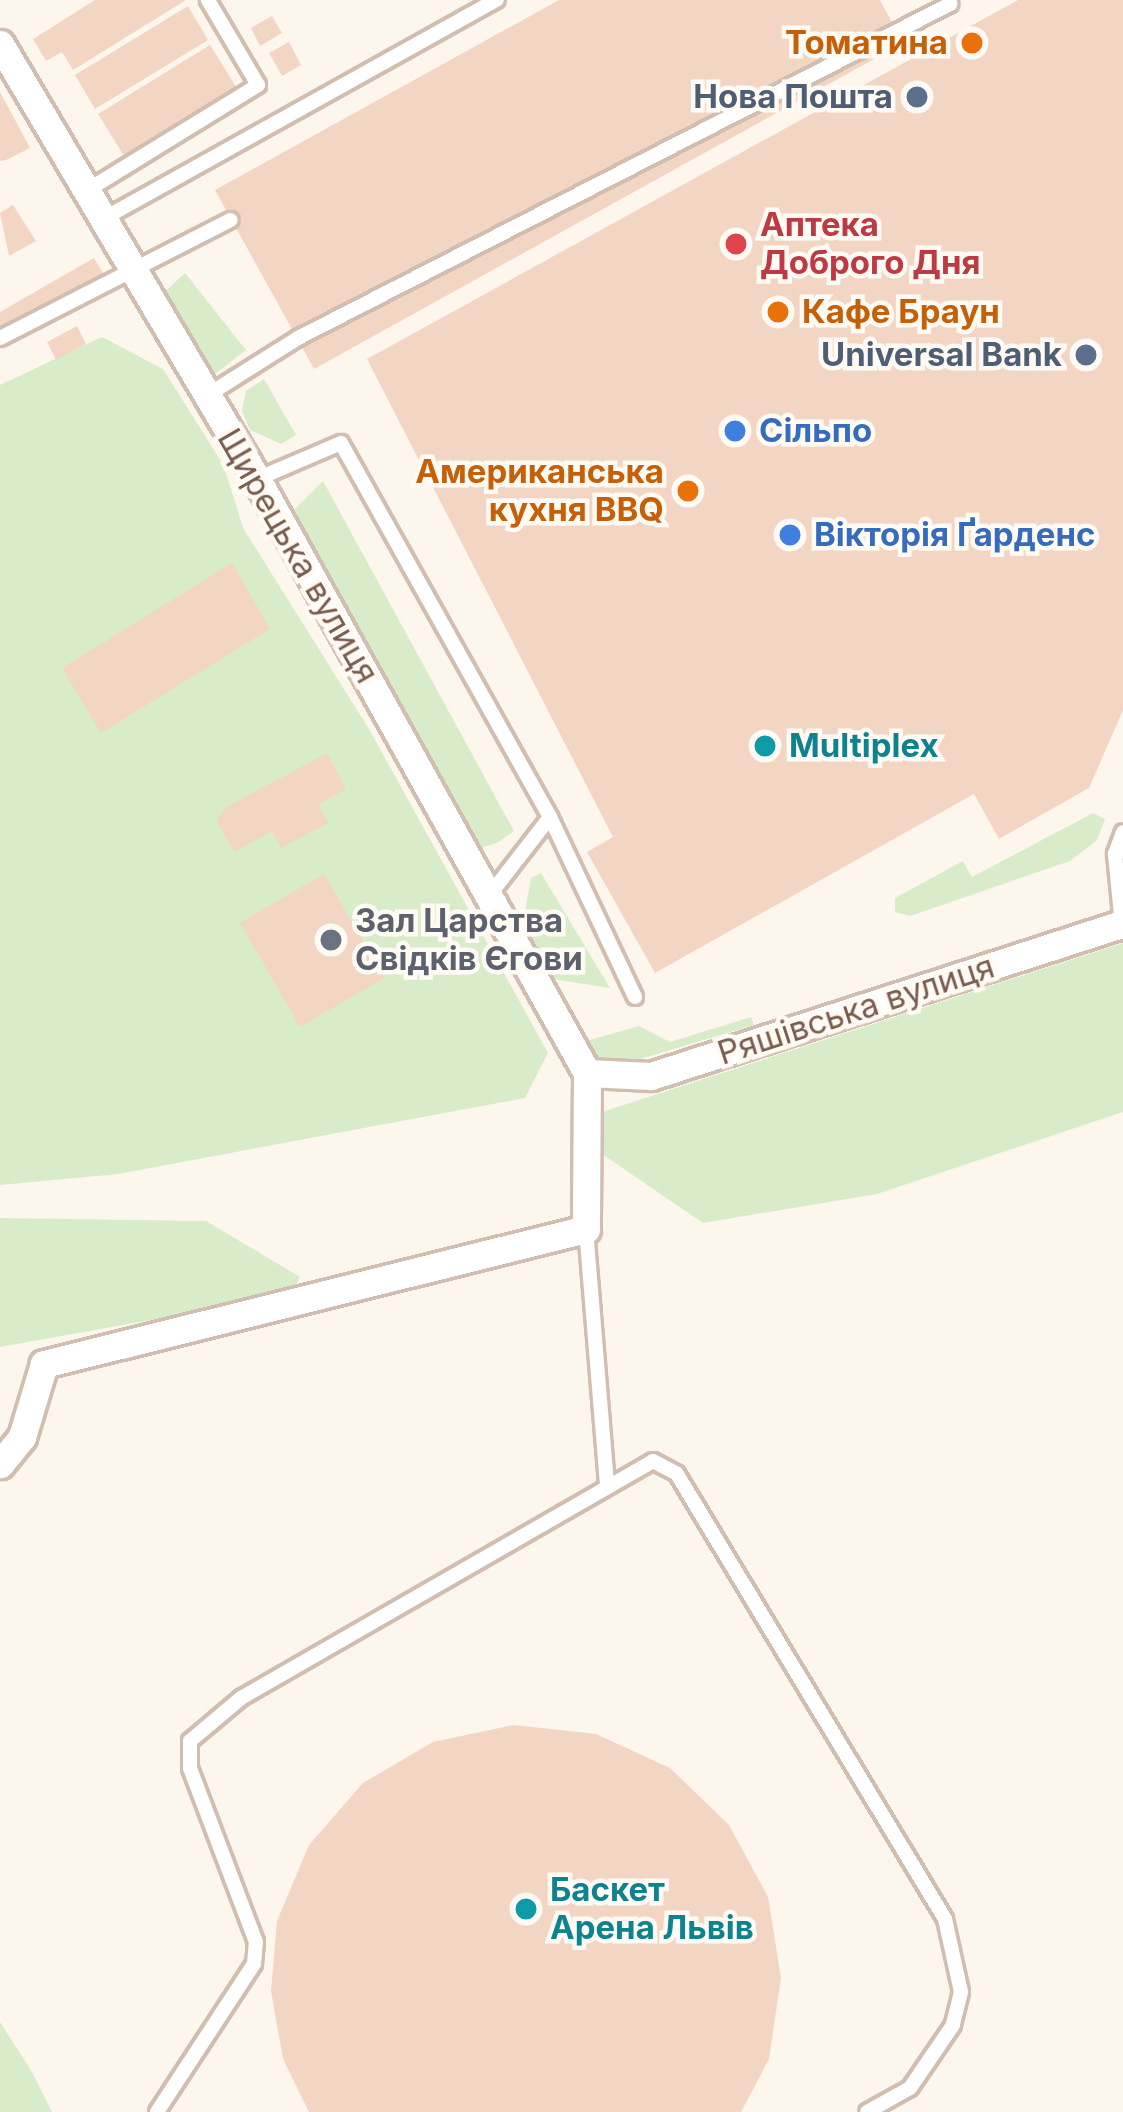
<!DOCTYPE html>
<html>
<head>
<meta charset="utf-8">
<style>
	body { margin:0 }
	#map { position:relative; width:1123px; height:2112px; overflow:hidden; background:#fdf6ec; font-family:Inter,sans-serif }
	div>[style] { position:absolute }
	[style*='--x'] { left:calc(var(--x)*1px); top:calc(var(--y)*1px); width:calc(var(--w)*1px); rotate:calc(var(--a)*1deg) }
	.green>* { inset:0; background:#d8ecc9 }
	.building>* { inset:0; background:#f3d5c3 }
	.roads { filter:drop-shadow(3px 0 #d1beb0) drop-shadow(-3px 0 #d1beb0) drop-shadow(0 3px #d1beb0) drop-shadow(0 -3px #d1beb0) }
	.lane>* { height:14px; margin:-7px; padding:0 7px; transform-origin:7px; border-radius:7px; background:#fff }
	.street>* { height:27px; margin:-13.5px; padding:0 13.5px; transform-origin:13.5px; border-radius:13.5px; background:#fff }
	.dots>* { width:33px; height:33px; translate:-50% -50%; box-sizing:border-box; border:6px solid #fffaf3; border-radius:50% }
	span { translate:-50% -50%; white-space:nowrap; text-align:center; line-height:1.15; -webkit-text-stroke:9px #fffaf3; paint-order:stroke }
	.food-label { font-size:33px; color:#c56008; font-weight:700 }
	.right { translate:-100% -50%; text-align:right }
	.left { translate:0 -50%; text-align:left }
	.service-label { font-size:33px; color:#4e5e75; font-weight:700 }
	.health-label { font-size:33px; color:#be3a42; font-weight:700 }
	.shop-label { font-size:33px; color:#366cbe; font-weight:700 }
	.street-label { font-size:33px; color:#7a5c4d }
	.culture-label { font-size:33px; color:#0d838f; font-weight:700 }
	.worship-label { font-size:33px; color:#5b616d; font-weight:700 }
</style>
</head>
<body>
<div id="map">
	<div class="green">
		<i style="clip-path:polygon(185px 273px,246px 350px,211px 377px,156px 300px)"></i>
		<i style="clip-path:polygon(102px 337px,163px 369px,224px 466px,243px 528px,369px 729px,548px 1053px,525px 1098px,118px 1174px,0 1185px,0 385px)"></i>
		<i style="clip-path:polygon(264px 379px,296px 435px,281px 444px,250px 430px,242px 411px,246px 391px)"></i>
		<i style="clip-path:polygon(323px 481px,514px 831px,497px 843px,480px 848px,294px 510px)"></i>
		<i style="clip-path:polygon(1093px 813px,1105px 819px,1097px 840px,1070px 861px,910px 916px,895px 912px,895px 898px,963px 861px,972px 877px)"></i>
		<i style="clip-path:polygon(541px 873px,610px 988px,552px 979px,522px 928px,531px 878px)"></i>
		<i style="clip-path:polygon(1123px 943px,1123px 1112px,877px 1194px,703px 1223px,602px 1154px,602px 1112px)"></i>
		<i style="clip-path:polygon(751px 1017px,754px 1025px,637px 1060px,601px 1062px,586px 1041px,639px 1026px,670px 1042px)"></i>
		<i style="clip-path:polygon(0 1218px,206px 1221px,300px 1277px,291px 1295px,0 1347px)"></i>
		<i style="clip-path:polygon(0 2022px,32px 2072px,52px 2112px,0 2112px)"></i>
	</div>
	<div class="building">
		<i style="clip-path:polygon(95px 0,186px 0,73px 70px,62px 52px,46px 61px,33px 39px)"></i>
		<i style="clip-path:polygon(559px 0,880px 0,903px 43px,314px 369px,215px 190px)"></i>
		<i style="clip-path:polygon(1018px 0,1123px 0,1123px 710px,1089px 788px,999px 839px,974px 794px,655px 973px,587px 852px,613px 837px,367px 359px)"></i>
		<i style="clip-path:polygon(188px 6px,208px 40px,95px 109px,75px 75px)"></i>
		<i style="clip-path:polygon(272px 16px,282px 33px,260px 46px,251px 28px)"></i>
		<i style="clip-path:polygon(289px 42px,301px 65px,282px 76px,269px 53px)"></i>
		<i style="clip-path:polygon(210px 45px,238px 90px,126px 159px,98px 114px)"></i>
		<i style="clip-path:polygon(0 92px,30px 148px,6px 160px,0 161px)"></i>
		<i style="clip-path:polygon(13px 205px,36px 241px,9px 256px,0 213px)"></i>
		<i style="clip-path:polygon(94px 258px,103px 273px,0 333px,0 312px)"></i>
		<i style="clip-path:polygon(77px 326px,86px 344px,56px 360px,47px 342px)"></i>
		<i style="clip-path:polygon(232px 563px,270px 629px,101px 733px,62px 668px)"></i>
		<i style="clip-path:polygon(327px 753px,346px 789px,318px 804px,328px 823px,281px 848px,272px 831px,234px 852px,217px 821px,225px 808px)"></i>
		<i style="clip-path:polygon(324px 874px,384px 978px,300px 1027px,240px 923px)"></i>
		<i style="clip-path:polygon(514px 1725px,596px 1734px,670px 1768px,729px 1825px,768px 1897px,781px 1978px,769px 2059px,741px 2112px,309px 2112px,283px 2059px,271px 1991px,277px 1921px,309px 1845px,363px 1783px,433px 1742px)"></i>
	</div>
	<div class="roads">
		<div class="lane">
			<i style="--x:86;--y:191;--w:202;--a:-31.6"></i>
			<i style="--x:258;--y:85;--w:99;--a:-120.5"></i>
			<i style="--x:101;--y:220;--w:453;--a:-29.1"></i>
			<i style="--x:0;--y:338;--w:259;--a:-27.1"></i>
			<i style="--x:206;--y:396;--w:109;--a:-32.2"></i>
			<i style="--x:298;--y:338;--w:733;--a:-27.12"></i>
			<i style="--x:257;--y:479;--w:91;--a:-23.2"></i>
			<i style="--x:341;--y:443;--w:428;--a:60.8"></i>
			<i style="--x:550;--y:817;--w:199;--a:64.7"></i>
			<i style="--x:1122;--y:851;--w:8;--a:157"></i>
			<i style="--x:1115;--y:854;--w:23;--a:-70"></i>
			<i style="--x:1115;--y:854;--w:71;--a:84.4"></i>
			<i style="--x:488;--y:897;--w:101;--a:-52.2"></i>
			<i style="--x:586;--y:1229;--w:254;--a:85.3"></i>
			<i style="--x:157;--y:2112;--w:177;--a:-56.8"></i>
			<i style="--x:254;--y:1964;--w:22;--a:-85"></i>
			<i style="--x:256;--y:1942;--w:186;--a:-110.8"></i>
			<i style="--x:190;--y:1768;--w:27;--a:-90"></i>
			<i style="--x:190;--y:1741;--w:67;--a:-40.1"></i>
			<i style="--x:241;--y:1698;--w:475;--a:-29.9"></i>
			<i style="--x:653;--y:1461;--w:27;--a:28"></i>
			<i style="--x:677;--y:1474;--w:519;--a:58.94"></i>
			<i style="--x:945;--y:1919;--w:75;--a:77.6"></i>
			<i style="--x:961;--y:1992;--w:34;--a:104"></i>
			<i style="--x:953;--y:2025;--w:76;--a:124.3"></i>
			<i style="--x:910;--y:2088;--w:49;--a:150.8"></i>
		</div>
		<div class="street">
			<i style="--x:0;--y:44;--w:505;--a:59.43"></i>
			<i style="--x:257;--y:479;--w:680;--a:60.95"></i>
			<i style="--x:587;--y:1073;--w:156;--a:90.4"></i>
			<i style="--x:586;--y:1229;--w:559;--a:166.01"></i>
			<i style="--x:44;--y:1364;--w:76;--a:106.8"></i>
			<i style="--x:22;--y:1437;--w:35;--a:129"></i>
			<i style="--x:587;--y:1073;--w:64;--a:2.7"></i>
			<i style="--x:651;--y:1076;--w:496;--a:-17.9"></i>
		</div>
	</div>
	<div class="dots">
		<i style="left:972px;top:43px;background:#e8710a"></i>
		<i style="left:917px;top:97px;background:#5c6f8a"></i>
		<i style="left:736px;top:244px;background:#e0444e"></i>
		<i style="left:778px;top:312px;background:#e8710a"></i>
		<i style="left:1086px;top:355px;background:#5c6f8a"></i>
		<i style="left:735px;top:431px;background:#3f7fe0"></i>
		<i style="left:688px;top:491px;background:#e8710a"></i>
		<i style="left:790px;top:535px;background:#3f7fe0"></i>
		<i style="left:765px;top:746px;background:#0f9aa8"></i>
		<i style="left:331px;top:940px;background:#6b7280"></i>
		<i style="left:526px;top:1909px;background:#0f9aa8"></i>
	</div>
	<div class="food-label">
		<span class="right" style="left:948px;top:43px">Томатина</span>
		<span class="left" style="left:802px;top:312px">Кафе Браун</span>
		<span class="right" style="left:664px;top:491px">Американська<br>кухня BBQ</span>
	</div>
	<div class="service-label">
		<span class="right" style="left:893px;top:97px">Нова Пошта</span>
		<span class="right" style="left:1062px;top:355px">Universal Bank</span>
	</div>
	<div class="health-label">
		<span class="left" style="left:760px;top:244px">Аптека<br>Доброго Дня</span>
	</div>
	<div class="shop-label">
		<span class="left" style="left:759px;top:431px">Сільпо</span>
		<span class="left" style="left:814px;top:535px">Вікторія Ґарденс</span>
	</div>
	<div class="street-label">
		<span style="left:298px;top:556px;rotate:60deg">Щирецька вулиця</span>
		<span style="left:856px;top:1010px;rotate:-18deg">Ряшівська вулиця</span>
	</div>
	<div class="culture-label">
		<span class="left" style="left:789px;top:746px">Multiplex</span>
		<span class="left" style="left:550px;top:1909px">Баскет<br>Арена Львів</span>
	</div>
	<div class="worship-label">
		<span class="left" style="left:355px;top:940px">Зал Царства<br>Свідків Єгови</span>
	</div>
</div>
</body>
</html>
